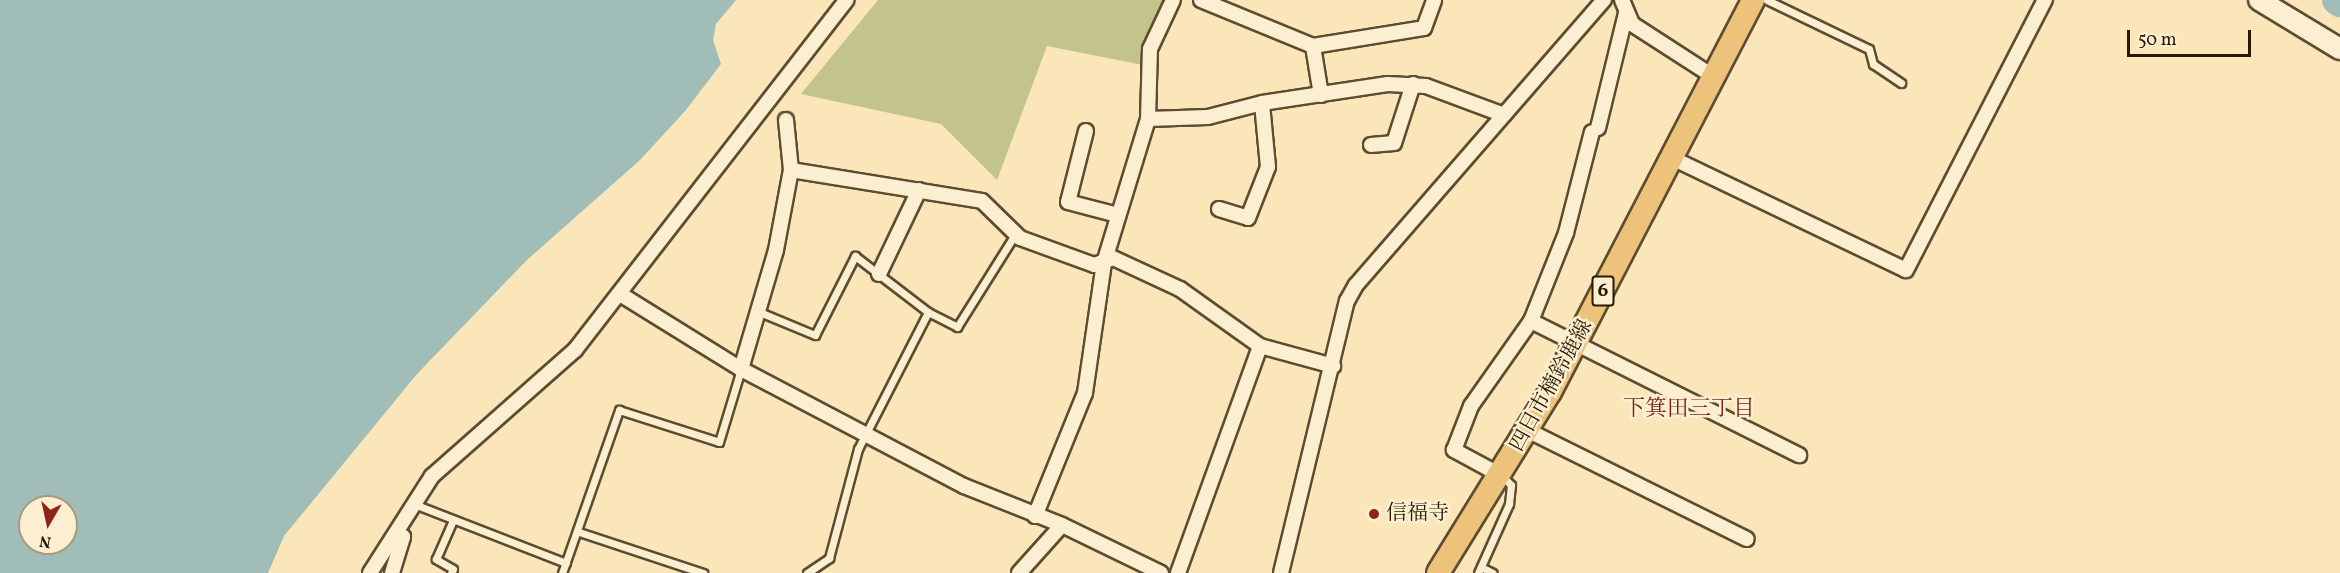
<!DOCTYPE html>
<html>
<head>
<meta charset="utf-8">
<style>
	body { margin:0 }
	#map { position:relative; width:2340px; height:573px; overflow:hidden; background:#fae6b8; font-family:Vollkorn,"Noto Serif JP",serif }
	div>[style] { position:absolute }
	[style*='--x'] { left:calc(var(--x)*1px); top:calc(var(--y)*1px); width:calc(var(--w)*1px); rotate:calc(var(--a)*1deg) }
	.green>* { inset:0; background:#c2c48c }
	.water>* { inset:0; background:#a0beb7 }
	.river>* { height:30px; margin:-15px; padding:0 15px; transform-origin:15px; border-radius:15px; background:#a0beb7 }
	.roads { filter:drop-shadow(2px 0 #5d4c30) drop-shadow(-2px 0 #5d4c30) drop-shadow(0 2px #5d4c30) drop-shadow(0 -2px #5d4c30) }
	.lane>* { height:7px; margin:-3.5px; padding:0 3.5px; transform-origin:3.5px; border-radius:3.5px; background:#fcefd1 }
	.street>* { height:14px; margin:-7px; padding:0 7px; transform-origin:7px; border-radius:7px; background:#fcefd1 }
	.secondary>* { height:20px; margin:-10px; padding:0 10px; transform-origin:10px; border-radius:10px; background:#fcefd1 }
	.primary>* { height:22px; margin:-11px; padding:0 11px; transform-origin:11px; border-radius:11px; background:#edc37c }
	.dots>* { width:16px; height:16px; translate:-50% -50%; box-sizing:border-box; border:3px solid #fcefd1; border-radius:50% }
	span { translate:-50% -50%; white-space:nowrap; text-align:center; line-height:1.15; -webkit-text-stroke:5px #fcefd1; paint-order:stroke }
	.shield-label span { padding:2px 4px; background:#fcefd1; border:2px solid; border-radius:4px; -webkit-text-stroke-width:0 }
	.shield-label { font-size:20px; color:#291802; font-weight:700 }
	.street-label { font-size:21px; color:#291802 }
	.poi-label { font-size:21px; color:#291802 }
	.left { translate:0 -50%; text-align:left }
	.neighbourhood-label { font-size:22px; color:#7a1f14 }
	.north { position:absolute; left:18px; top:495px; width:60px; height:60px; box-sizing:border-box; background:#fcefd1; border:2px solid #a8997e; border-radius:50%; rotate:189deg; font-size:16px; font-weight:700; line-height:24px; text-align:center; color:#291802 }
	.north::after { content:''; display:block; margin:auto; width:21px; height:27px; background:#8f2418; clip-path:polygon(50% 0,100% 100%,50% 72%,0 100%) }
	.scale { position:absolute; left:2127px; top:30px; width:124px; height:27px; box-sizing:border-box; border:3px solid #291802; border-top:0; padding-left:8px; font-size:18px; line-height:21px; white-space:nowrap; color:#291802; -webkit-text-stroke:4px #fcefd1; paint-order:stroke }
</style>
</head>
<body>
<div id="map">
	<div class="green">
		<i style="clip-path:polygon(878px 0,1169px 0,1150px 32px,1143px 65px,1047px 46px,997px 180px,941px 124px,801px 94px)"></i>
	</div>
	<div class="water">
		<i style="clip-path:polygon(evenodd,0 0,736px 0,716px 24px,713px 40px,721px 64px,686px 110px,640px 160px,527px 260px,417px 374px,284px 536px,268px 573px,0 573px,0 0,30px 507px,66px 507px,66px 543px,30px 543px,30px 507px)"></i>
	</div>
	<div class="river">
		<i style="--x:2337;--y:0;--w:4;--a:34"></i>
	</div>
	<div class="roads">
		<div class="lane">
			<i style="--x:1767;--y:0;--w:113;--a:25.7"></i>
			<i style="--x:1869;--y:49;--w:16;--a:75"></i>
			<i style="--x:1873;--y:64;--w:34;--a:34"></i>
			<i style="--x:757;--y:311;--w:63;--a:22.5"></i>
			<i style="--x:815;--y:335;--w:89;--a:-63.1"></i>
			<i style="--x:855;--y:256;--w:92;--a:37.5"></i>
			<i style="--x:928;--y:312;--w:33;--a:27"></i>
			<i style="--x:957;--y:327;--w:111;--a:-57.9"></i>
			<i style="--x:414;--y:504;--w:163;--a:21.2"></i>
			<i style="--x:579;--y:532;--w:131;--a:18.3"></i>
			<i style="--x:1481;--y:567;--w:13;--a:27"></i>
			<i style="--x:451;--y:573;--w:4;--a:-63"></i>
			<i style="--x:453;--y:569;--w:20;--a:-150"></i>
			<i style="--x:436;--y:559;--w:43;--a:-66.4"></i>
			<i style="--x:562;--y:573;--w:173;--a:-70.7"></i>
			<i style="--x:619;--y:410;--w:105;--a:17.7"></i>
			<i style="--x:719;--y:442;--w:76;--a:-73.2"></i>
			<i style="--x:807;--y:573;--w:27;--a:-34"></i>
			<i style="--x:829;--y:558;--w:113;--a:-75.1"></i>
			<i style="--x:858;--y:449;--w:154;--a:-62.9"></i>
			<i style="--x:1478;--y:573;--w:76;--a:-65.8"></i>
			<i style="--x:1509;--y:504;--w:19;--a:-84"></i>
			<i style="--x:1511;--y:485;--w:13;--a:-135"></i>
		</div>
		<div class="street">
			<i style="--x:1201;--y:0;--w:121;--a:22.3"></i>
			<i style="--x:1622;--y:0;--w:26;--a:67"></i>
			<i style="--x:1632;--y:24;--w:98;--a:32.9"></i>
			<i style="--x:1321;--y:95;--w:50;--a:-99.3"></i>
			<i style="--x:1313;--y:46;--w:112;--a:-9.2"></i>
			<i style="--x:1424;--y:28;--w:30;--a:-70"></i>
			<i style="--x:1148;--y:119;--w:60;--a:-1.9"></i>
			<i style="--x:1208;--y:117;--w:56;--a:-14.5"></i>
			<i style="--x:1262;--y:103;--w:127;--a:-8.6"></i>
			<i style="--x:1388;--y:84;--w:38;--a:3"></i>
			<i style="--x:1426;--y:86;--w:83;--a:20.4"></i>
			<i style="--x:786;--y:120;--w:50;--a:84.3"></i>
			<i style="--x:1598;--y:128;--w:118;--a:-76.3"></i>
			<i style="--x:1086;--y:131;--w:73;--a:104.2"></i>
			<i style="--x:1068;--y:202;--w:52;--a:14.6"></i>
			<i style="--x:1371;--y:145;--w:23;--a:-5"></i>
			<i style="--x:1394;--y:143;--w:62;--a:-72.1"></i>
			<i style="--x:1672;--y:158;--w:259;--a:25.6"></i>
			<i style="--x:1906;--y:270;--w:304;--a:-62.8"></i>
			<i style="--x:1219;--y:209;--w:30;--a:17"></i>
			<i style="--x:1248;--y:218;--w:55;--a:-68.6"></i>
			<i style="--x:1268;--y:167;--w:64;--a:-95.4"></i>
			<i style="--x:879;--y:274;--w:93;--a:-64.5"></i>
			<i style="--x:620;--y:294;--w:142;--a:31.8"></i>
			<i style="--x:741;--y:369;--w:252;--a:27.7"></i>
			<i style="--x:964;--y:486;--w:105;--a:21.7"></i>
			<i style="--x:1062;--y:525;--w:110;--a:25.9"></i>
			<i style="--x:1531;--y:321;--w:300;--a:26.6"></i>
			<i style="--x:741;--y:369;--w:124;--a:-73.6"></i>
			<i style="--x:776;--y:250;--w:81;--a:-79.4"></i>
			<i style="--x:791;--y:170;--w:193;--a:9.2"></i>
			<i style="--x:982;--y:201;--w:53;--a:44.2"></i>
			<i style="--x:1020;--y:238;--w:79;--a:20"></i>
			<i style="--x:1094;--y:265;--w:20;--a:-20"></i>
			<i style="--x:1113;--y:258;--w:74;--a:24.8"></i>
			<i style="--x:1180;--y:289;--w:98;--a:35.5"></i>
			<i style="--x:1260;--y:346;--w:76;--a:15.3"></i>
			<i style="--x:1529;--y:431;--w:243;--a:26.4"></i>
			<i style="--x:1502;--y:476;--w:55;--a:-151.6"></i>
			<i style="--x:1454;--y:450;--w:47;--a:-68.9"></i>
			<i style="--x:1471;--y:406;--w:104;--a:-54.8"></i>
			<i style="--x:1531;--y:321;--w:95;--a:-68.3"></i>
			<i style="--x:1566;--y:233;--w:104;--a:-75.6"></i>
			<i style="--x:1035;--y:516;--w:133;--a:-67.9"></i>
			<i style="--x:1085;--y:393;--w:131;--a:-81.7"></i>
			<i style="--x:1104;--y:263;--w:151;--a:-73"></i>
			<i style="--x:1148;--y:119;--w:70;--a:-88.4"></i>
			<i style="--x:1150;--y:49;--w:54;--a:-64.9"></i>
			<i style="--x:370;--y:573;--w:115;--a:-57.4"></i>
			<i style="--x:432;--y:476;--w:191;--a:-41.4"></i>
			<i style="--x:575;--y:350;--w:443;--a:-52.2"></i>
			<i style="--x:392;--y:573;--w:38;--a:-73"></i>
			<i style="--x:403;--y:537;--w:8;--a:-140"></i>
			<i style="--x:1019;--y:573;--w:64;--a:-48.1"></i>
			<i style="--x:1178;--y:573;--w:241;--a:-70.1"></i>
			<i style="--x:1281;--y:573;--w:280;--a:-76.4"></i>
			<i style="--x:1347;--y:301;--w:18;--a:-61"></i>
			<i style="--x:1356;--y:285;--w:378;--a:-49"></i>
		</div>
		<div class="secondary">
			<i style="--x:2259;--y:0;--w:95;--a:31.2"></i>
		</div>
		<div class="primary">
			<i style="--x:1438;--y:573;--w:213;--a:-58.3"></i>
			<i style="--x:1550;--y:392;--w:441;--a:-62.6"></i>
		</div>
	</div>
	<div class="dots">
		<i style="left:1374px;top:514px;background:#8f2418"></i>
	</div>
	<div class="shield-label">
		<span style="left:1603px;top:291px">6</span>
	</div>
	<div class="street-label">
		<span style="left:1552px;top:386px;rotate:-61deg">四日市楠鈴鹿線</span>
	</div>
	<div class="poi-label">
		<span class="left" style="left:1386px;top:514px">信福寺</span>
	</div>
	<div class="neighbourhood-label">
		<span style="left:1689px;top:410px">下箕田三丁目</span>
	</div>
	<div class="north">N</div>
	<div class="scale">50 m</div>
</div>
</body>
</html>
